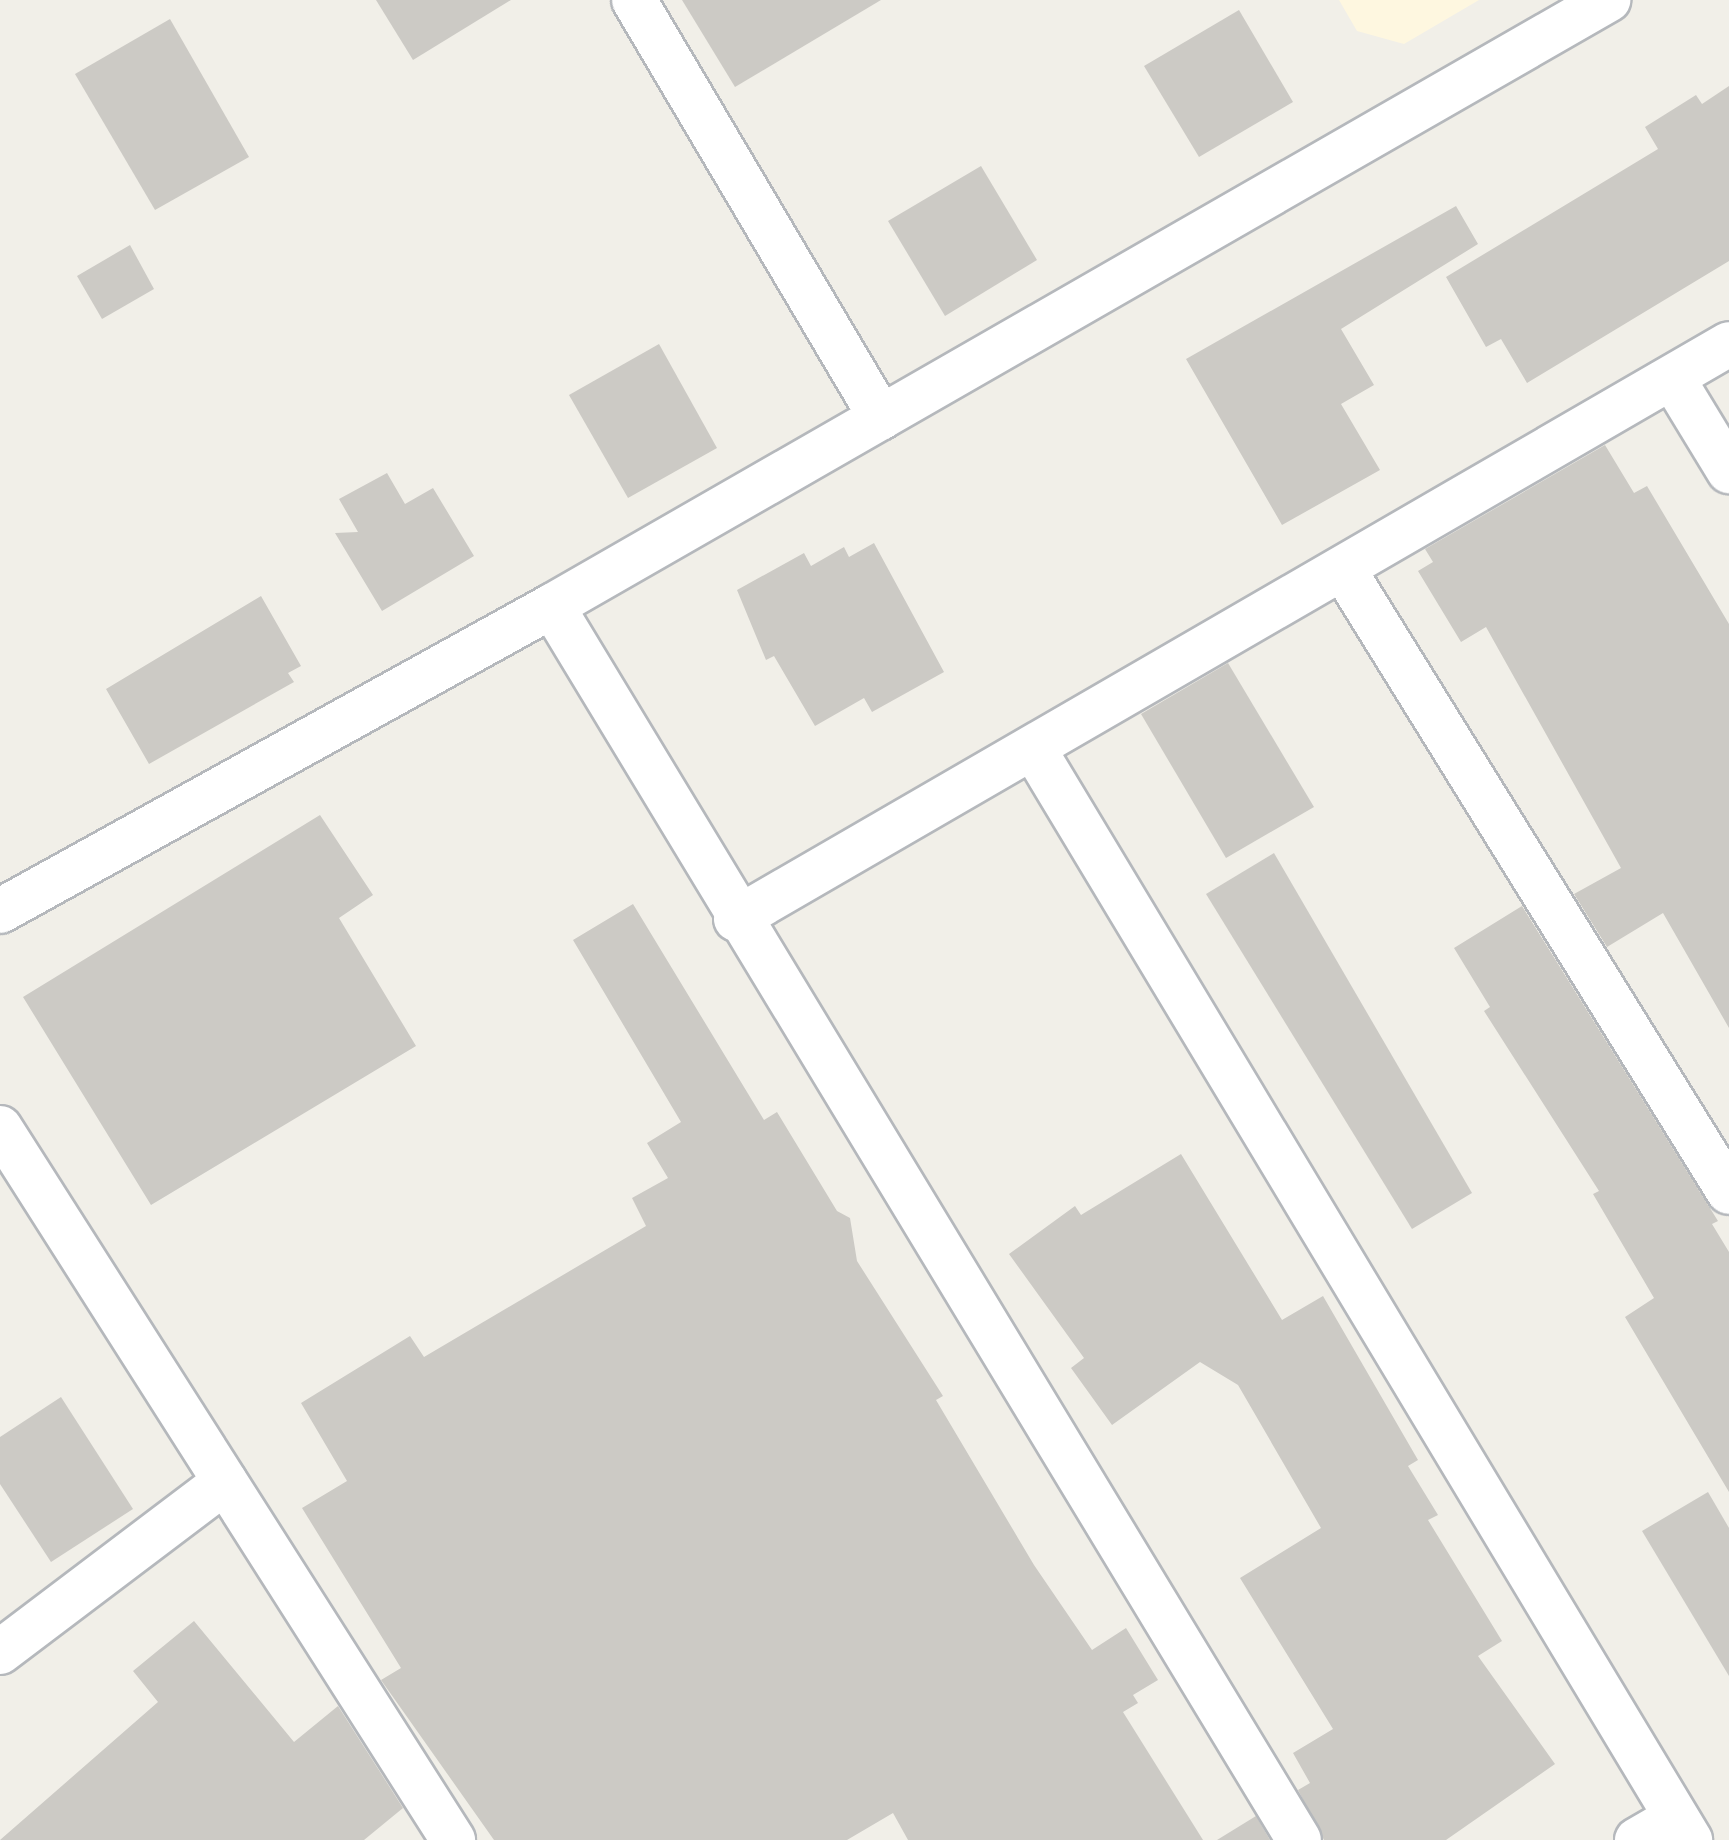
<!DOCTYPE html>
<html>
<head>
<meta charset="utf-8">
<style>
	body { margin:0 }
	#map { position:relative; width:1729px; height:1840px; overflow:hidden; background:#f1efe8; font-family:Jost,sans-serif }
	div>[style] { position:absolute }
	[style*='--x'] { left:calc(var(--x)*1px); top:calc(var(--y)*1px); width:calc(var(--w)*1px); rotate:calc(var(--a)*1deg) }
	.commercial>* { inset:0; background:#fef7e0 }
	.building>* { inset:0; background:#cccac5 }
	.roads { filter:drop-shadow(2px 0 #b5b8bc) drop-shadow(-2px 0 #b5b8bc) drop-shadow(0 2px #b5b8bc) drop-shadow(0 -2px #b5b8bc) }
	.minor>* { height:44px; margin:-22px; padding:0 22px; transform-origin:22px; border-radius:22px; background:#fff }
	span { translate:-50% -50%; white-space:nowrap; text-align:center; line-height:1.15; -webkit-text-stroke:6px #fff; paint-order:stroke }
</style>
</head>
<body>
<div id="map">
	<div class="commercial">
		<i style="clip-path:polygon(1339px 0,1479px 0,1404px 44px,1357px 31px)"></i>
	</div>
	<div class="building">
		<i style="clip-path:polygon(376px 0,511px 0,413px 60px)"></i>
		<i style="clip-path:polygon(682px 0,881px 0,735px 87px)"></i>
		<i style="clip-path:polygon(1239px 10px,1293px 102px,1199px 157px,1144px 66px)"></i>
		<i style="clip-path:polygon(170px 19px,249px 157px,155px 210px,75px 74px)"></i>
		<i style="clip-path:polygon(1729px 86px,1729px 261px,1527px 383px,1501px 339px,1486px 347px,1446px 277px,1658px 149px,1645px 127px,1696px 95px,1702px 104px)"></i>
		<i style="clip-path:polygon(981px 166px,1037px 260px,945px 316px,888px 221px)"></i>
		<i style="clip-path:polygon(1456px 206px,1478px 244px,1341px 329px,1374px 385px,1341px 404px,1380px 470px,1282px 525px,1186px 359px)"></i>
		<i style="clip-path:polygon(130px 245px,154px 289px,102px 319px,77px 276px)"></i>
		<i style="clip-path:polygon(659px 344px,717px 448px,628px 498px,569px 395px)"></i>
		<i style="clip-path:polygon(1605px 445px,1634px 493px,1647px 486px,1729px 624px,1729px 1028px,1663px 913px,1607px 947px,1574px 894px,1621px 868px,1486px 627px,1461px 642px,1418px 571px,1433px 562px,1425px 549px)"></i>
		<i style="clip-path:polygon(387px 473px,405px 504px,433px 488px,474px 556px,382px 611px,335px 533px,358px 532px,339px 499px)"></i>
		<i style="clip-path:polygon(874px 543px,944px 672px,872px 712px,864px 698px,815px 726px,774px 656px,766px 660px,737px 590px,804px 553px,811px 566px,844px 547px,849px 557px)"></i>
		<i style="clip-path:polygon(261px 596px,301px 666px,288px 673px,294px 682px,149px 764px,106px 689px)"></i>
		<i style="clip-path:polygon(1228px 663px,1314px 807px,1226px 858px,1141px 714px)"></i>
		<i style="clip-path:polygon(320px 815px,373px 895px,339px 918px,416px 1046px,151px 1205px,23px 997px)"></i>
		<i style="clip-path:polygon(1274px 853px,1472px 1193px,1412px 1229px,1206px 894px)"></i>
		<i style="clip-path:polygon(633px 904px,764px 1120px,777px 1112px,837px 1211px,850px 1218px,857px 1261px,943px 1396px,936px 1400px,1034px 1565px,1092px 1650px,1126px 1628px,1158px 1680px,1133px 1695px,1138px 1703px,1123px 1712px,1203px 1840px,908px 1840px,893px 1813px,847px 1840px,494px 1840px,381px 1680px,401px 1668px,302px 1508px,347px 1481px,301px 1403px,410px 1336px,424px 1357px,646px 1226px,632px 1198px,668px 1178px,647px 1143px,681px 1122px,573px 940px)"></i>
		<i style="clip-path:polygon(1522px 906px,1718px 1221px,1712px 1224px,1729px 1252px,1729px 1492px,1625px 1317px,1654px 1298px,1593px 1194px,1599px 1191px,1484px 1011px,1490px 1007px,1454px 948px)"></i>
		<i style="clip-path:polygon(1181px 1154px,1282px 1320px,1323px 1296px,1418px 1460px,1408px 1466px,1438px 1515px,1428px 1520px,1502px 1641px,1478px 1656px,1555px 1764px,1446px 1840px,1324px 1840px,1298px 1790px,1310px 1783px,1293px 1753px,1333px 1729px,1240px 1578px,1321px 1528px,1238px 1385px,1200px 1362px,1112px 1425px,1071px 1368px,1084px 1358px,1009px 1254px,1075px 1206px,1081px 1215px)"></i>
		<i style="clip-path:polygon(61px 1397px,133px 1509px,51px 1562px,0 1484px,0 1437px)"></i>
		<i style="clip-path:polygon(1708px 1492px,1729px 1528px,1729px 1676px,1642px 1531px)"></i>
		<i style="clip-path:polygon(194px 1621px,294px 1742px,338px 1706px,403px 1808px,364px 1840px,0 1840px,158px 1702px,133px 1671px)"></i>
		<i style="clip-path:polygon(1256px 1816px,1270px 1840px,1217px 1840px)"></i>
	</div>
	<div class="roads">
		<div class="minor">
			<i style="--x:634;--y:0;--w:485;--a:59.4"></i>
			<i style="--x:1673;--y:379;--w:108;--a:58.7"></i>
			<i style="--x:1345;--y:572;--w:729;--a:58.23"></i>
			<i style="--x:552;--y:606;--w:1442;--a:58.81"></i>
			<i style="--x:1035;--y:751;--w:1271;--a:58.97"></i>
			<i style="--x:0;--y:911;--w:631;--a:-28.92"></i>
			<i style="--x:552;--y:606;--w:1218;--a:-29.85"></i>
			<i style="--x:736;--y:919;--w:1147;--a:-30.07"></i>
			<i style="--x:0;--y:1128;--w:844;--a:57.53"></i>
			<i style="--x:0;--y:1652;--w:282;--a:-37.1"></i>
			<i style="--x:1637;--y:1840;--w:44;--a:-30.1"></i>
		</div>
	</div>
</div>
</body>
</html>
